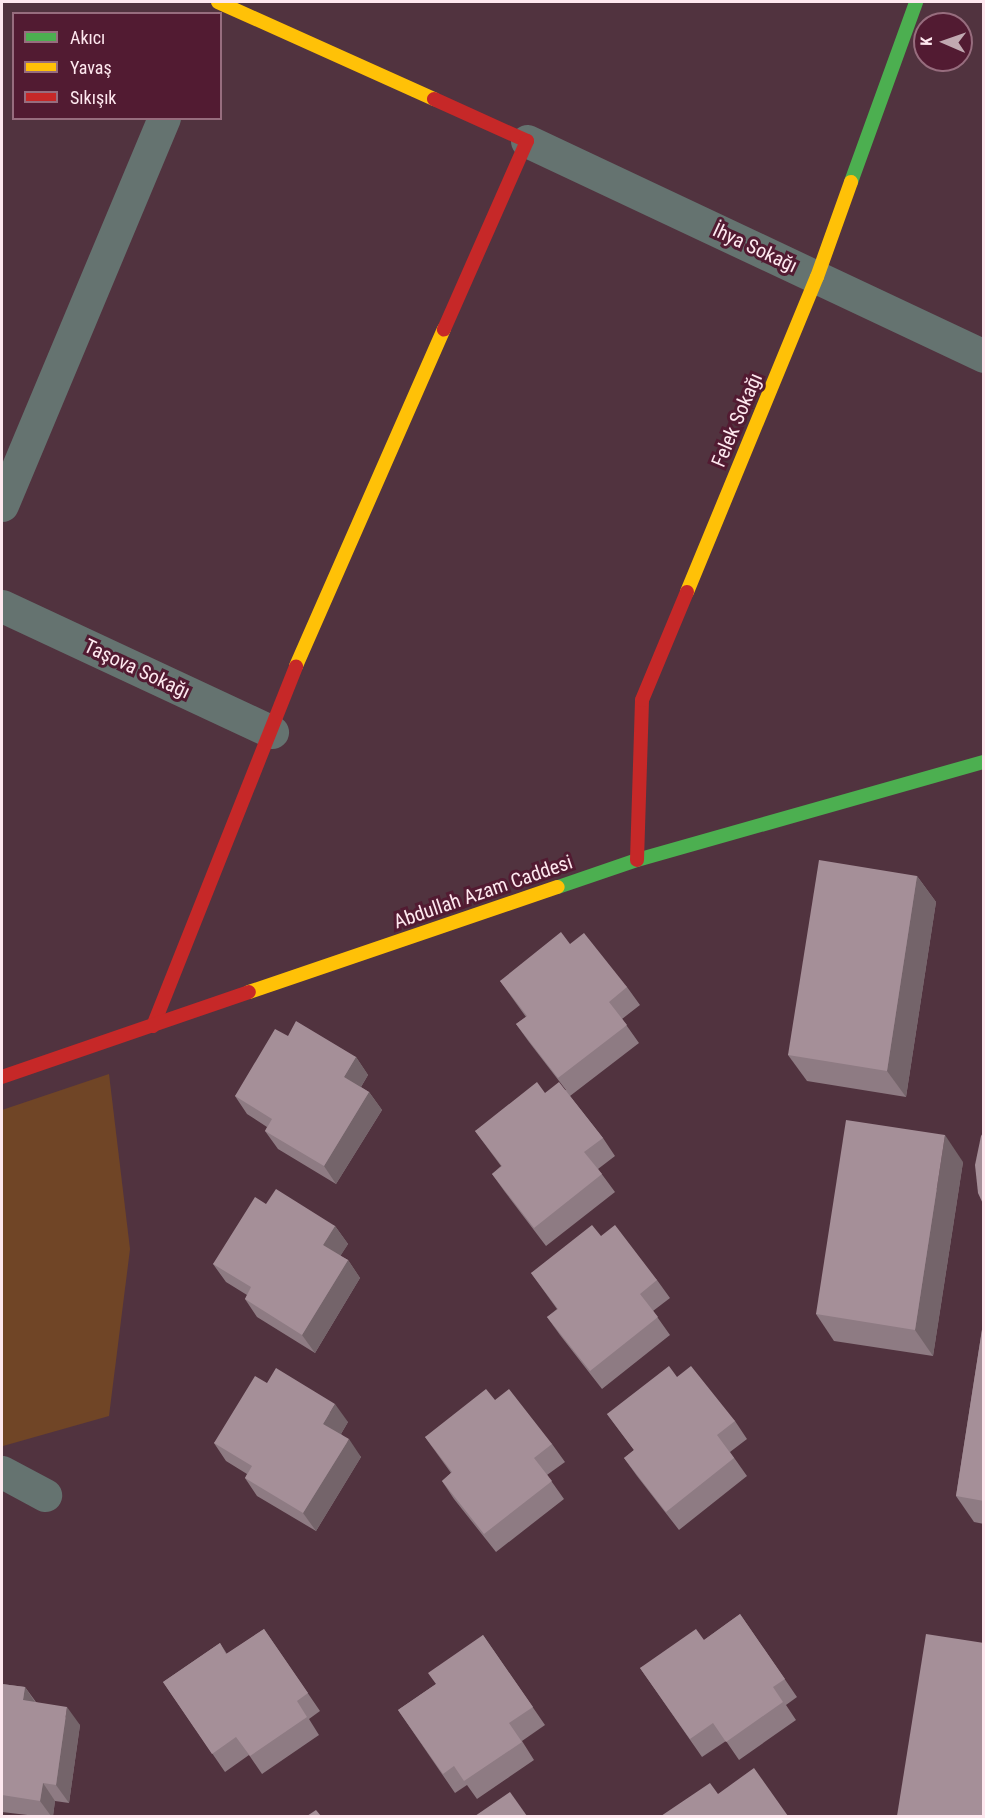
<!DOCTYPE html>
<html>
<head>
<meta charset="utf-8">
<style>
	body { margin:0 }
	#map { position:relative; width:985px; height:1818px; overflow:hidden; background:#51333f; font-family:"Roboto Condensed",sans-serif }
	div>[style] { position:absolute }
	[style*='--x'] { left:calc(var(--x)*1px); top:calc(var(--y)*1px); width:calc(var(--w)*1px); rotate:calc(var(--a)*1deg) }
	.green>* { inset:0; background:#704526 }
	.street>* { height:33px; margin:-16.5px; padding:0 16.5px; transform-origin:16.5px; border-radius:16.5px; background:#657370 }
	.fast>* { height:14px; margin:-7px; padding:0 7px; transform-origin:7px; border-radius:7px; background:#4caf50 }
	.slow>* { height:14px; margin:-7px; padding:0 7px; transform-origin:7px; border-radius:7px; background:#ffc107 }
	.jam>* { height:14px; margin:-7px; padding:0 7px; transform-origin:7px; border-radius:7px; background:#c62828 }
	.wall>* { inset:0; background:#8e7b83 }
	.shaded-wall>* { inset:0; background:#74646a }
	.building>* { inset:0; background:#a58f98 }
	span { translate:-50% -50%; white-space:nowrap; text-align:center; line-height:1.15; -webkit-text-stroke:6px #521b32; paint-order:stroke }
	.street-label { font-size:20px; color:#fee8ef }
	.frame { position:absolute; inset:0; border:3px solid #fee8ef; pointer-events:none }
	.legend { position:absolute; left:12px; top:12px; width:210px; height:108px; box-sizing:border-box; background:#521b32; border:2px solid #976d7e; margin:0; padding:8px 10px; list-style:none; font-size:18px; color:#fee8ef }
	.legend li { display:flex; align-items:center; gap:12px; height:30px }
	.legend b { width:30px; border:2px solid #976d7e }
	.north { position:absolute; left:913px; top:12px; width:60px; height:60px; box-sizing:border-box; background:#521b32; border:2px solid #976d7e; border-radius:50%; rotate:272deg; font-size:16px; font-weight:700; line-height:24px; text-align:center; color:#fee8ef }
	.north::after { content:''; display:block; margin:auto; width:21px; height:27px; background:#c1a9b1; clip-path:polygon(50% 0,100% 100%,50% 72%,0 100%) }
</style>
</head>
<body>
<div id="map">
	<div class="green">
		<i style="clip-path:polygon(109px 1074px,130px 1249px,109px 1416px,3px 1446px,2px 1110px)"></i>
	</div>
	<div class="street">
		<i style="--x:527;--y:141;--w:505;--a:25.2"></i>
		<i style="--x:2;--y:505;--w:420;--a:-67.3"></i>
		<i style="--x:2;--y:606;--w:298;--a:25"></i>
		<i style="--x:2;--y:1472;--w:49;--a:28.1"></i>
	</div>
	<div class="fast">
		<i style="--x:851;--y:182;--w:191;--a:-70.1"></i>
		<i style="--x:558;--y:887;--w:83;--a:-18.9"></i>
		<i style="--x:637;--y:860;--w:361;--a:-15.8"></i>
	</div>
	<div class="slow">
		<i style="--x:218;--y:2;--w:237;--a:24.2"></i>
		<i style="--x:687;--y:592;--w:341;--a:-67.6"></i>
		<i style="--x:817;--y:277;--w:101;--a:-70.3"></i>
		<i style="--x:296;--y:666;--w:368;--a:-66.3"></i>
		<i style="--x:249;--y:992;--w:326;--a:-18.8"></i>
	</div>
	<div class="jam">
		<i style="--x:434;--y:99;--w:102;--a:24.3"></i>
		<i style="--x:527;--y:141;--w:206;--a:113.8"></i>
		<i style="--x:637;--y:860;--w:160;--a:-88.2"></i>
		<i style="--x:642;--y:700;--w:117;--a:-67.4"></i>
		<i style="--x:153;--y:1026;--w:387;--a:-68.3"></i>
		<i style="--x:2;--y:1077;--w:261;--a:-19"></i>
	</div>
	<div class="wall">
		<i style="clip-path:polygon(917px 876px,936px 902px,906px 1097px,807px 1081px,788px 1055px)"></i>
		<i style="clip-path:polygon(570px 944px,627px 987px,640px 1005px,622px 1019px,639px 1043px,570px 1096px,603px 1138px,615px 1156px,598px 1169px,615px 1192px,546px 1246px,505px 1192px,492px 1174px,501px 1166px,475px 1131px,545px 1093px,566px 1090px,529px 1042px,516px 1024px,526px 1017px,500px 981px)"></i>
		<i style="clip-path:polygon(288px 1036px,356px 1057px,368px 1075px,361px 1087px,369px 1092px,382px 1110px,336px 1184px,278px 1149px,265px 1131px,267px 1127px,247px 1114px,235px 1096px)"></i>
		<i style="clip-path:polygon(963px 1162px,933px 1356px,834px 1341px,816px 1314px)"></i>
		<i style="clip-path:polygon(266px 1204px,335px 1226px,348px 1244px,340px 1256px,348px 1260px,360px 1278px,315px 1353px,257px 1317px,245px 1299px,247px 1295px,226px 1282px,213px 1264px)"></i>
		<i style="clip-path:polygon(601px 1236px,657px 1280px,670px 1298px,653px 1311px,670px 1335px,602px 1389px,560px 1335px,547px 1317px,557px 1309px,531px 1273px)"></i>
		<i style="clip-path:polygon(984px 1317px,984px 1524px,974px 1522px,956px 1496px)"></i>
		<i style="clip-path:polygon(677px 1377px,735px 1421px,747px 1439px,730px 1452px,747px 1476px,679px 1530px,637px 1476px,624px 1458px,634px 1450px,607px 1414px)"></i>
		<i style="clip-path:polygon(267px 1383px,348px 1422px,341px 1434px,361px 1457px,316px 1531px,257px 1496px,245px 1478px,247px 1474px,226px 1461px,214px 1443px)"></i>
		<i style="clip-path:polygon(495px 1400px,552px 1444px,565px 1462px,547px 1475px,564px 1499px,496px 1552px,454px 1499px,442px 1481px,451px 1473px,425px 1437px)"></i>
		<i style="clip-path:polygon(740px 1614px,797px 1697px,786px 1705px,796px 1720px,739px 1760px,726px 1741px,702px 1757px,640px 1668px,704px 1640px)"></i>
		<i style="clip-path:polygon(264px 1629px,320px 1711px,309px 1719px,319px 1735px,262px 1774px,249px 1755px,225px 1772px,163px 1682px,220px 1643px,227px 1654px)"></i>
		<i style="clip-path:polygon(483px 1635px,545px 1725px,522px 1741px,534px 1760px,477px 1799px,467px 1785px,455px 1793px,398px 1710px,436px 1684px)"></i>
		<i style="clip-path:polygon(2px 1684px,25px 1687px,36px 1702px,80px 1725px,69px 1803px,55px 1801px,53px 1816px,36px 1816px,2px 1812px)"></i>
	</div>
	<div class="shaded-wall">
		<i style="clip-path:polygon(917px 876px,936px 902px,906px 1097px,887px 1071px)"></i>
		<i style="clip-path:polygon(356px 1057px,368px 1075px,356px 1095px,344px 1077px)"></i>
		<i style="clip-path:polygon(369px 1092px,382px 1110px,336px 1184px,324px 1166px)"></i>
		<i style="clip-path:polygon(945px 1135px,963px 1162px,933px 1356px,915px 1330px)"></i>
		<i style="clip-path:polygon(335px 1226px,348px 1244px,336px 1263px,323px 1245px)"></i>
		<i style="clip-path:polygon(348px 1260px,360px 1278px,315px 1353px,302px 1335px)"></i>
		<i style="clip-path:polygon(335px 1404px,348px 1422px,336px 1442px,323px 1424px)"></i>
		<i style="clip-path:polygon(349px 1439px,361px 1457px,316px 1531px,303px 1513px)"></i>
		<i style="clip-path:polygon(25px 1687px,37px 1705px,23px 1700px)"></i>
		<i style="clip-path:polygon(67px 1707px,80px 1725px,69px 1803px,56px 1785px)"></i>
		<i style="clip-path:polygon(43px 1783px,55px 1801px,53px 1816px,51px 1816px,40px 1801px)"></i>
	</div>
	<div class="building">
		<i style="clip-path:polygon(819px 860px,917px 876px,887px 1071px,788px 1055px)"></i>
		<i style="clip-path:polygon(561px 932px,570px 944px,584px 933px,627px 987px,609px 1002px,627px 1025px,558px 1078px,516px 1024px,527px 1016px,500px 981px)"></i>
		<i style="clip-path:polygon(296px 1021px,356px 1057px,344px 1077px,369px 1092px,324px 1166px,265px 1131px,272px 1119px,235px 1096px,275px 1029px,288px 1036px)"></i>
		<i style="clip-path:polygon(537px 1082px,545px 1093px,559px 1082px,603px 1138px,584px 1152px,602px 1174px,534px 1228px,492px 1174px,502px 1166px,475px 1131px)"></i>
		<i style="clip-path:polygon(846px 1120px,945px 1135px,915px 1330px,816px 1314px)"></i>
		<i style="clip-path:polygon(984px 1131px,984px 1206px,978px 1193px,975px 1165px,981px 1136px)"></i>
		<i style="clip-path:polygon(276px 1189px,335px 1226px,323px 1245px,348px 1260px,302px 1335px,245px 1299px,251px 1287px,213px 1264px,255px 1197px,266px 1204px)"></i>
		<i style="clip-path:polygon(592px 1225px,601px 1236px,615px 1225px,657px 1280px,640px 1294px,658px 1317px,590px 1371px,547px 1317px,558px 1309px,531px 1273px)"></i>
		<i style="clip-path:polygon(984px 1317px,984px 1501px,956px 1496px)"></i>
		<i style="clip-path:polygon(669px 1366px,677px 1377px,691px 1366px,735px 1421px,717px 1435px,734px 1458px,666px 1512px,624px 1458px,634px 1450px,607px 1414px)"></i>
		<i style="clip-path:polygon(276px 1368px,335px 1404px,323px 1424px,349px 1439px,303px 1513px,245px 1478px,252px 1466px,214px 1443px,255px 1376px,267px 1383px)"></i>
		<i style="clip-path:polygon(486px 1389px,495px 1400px,509px 1389px,552px 1444px,534px 1458px,552px 1481px,484px 1534px,442px 1481px,452px 1472px,425px 1437px)"></i>
		<i style="clip-path:polygon(740px 1614px,785px 1679px,773px 1687px,783px 1702px,726px 1742px,713px 1723px,690px 1739px,640px 1668px,696px 1629px,704px 1640px)"></i>
		<i style="clip-path:polygon(264px 1629px,308px 1693px,297px 1701px,307px 1717px,250px 1756px,236px 1737px,212px 1754px,163px 1682px,220px 1643px,226px 1654px)"></i>
		<i style="clip-path:polygon(926px 1634px,984px 1643px,984px 1816px,897px 1816px)"></i>
		<i style="clip-path:polygon(483px 1635px,533px 1707px,509px 1723px,522px 1742px,464px 1781px,454px 1766px,443px 1774px,398px 1710px,436px 1684px,428px 1673px)"></i>
		<i style="clip-path:polygon(2px 1684px,25px 1687px,23px 1700px,67px 1707px,56px 1785px,43px 1783px,40px 1801px,2px 1795px)"></i>
		<i style="clip-path:polygon(754px 1768px,788px 1816px,661px 1816px,710px 1783px,718px 1794px)"></i>
		<i style="clip-path:polygon(510px 1792px,527px 1816px,475px 1816px)"></i>
		<i style="clip-path:polygon(316px 1810px,321px 1816px,307px 1816px)"></i>
	</div>
	<div class="street-label">
		<span style="left:755px;top:248px;rotate:25deg">İhya Sokağı</span>
		<span style="left:737px;top:420px;rotate:-67deg">Felek Sokağı</span>
		<span style="left:137px;top:669px;rotate:25deg">Taşova Sokağı</span>
		<span style="left:483px;top:892px;rotate:-19deg">Abdullah Azam Caddesi</span>
	</div>
	<div class="frame"></div>
	<ul class="legend">
	<li><b style="height:8px;background:#4caf50"></b>Akıcı</li>
	<li><b style="height:8px;background:#ffc107"></b>Yavaş</li>
	<li><b style="height:8px;background:#c62828"></b>Sıkışık</li>
	</ul>
	<div class="north">K</div>
</div>
</body>
</html>
